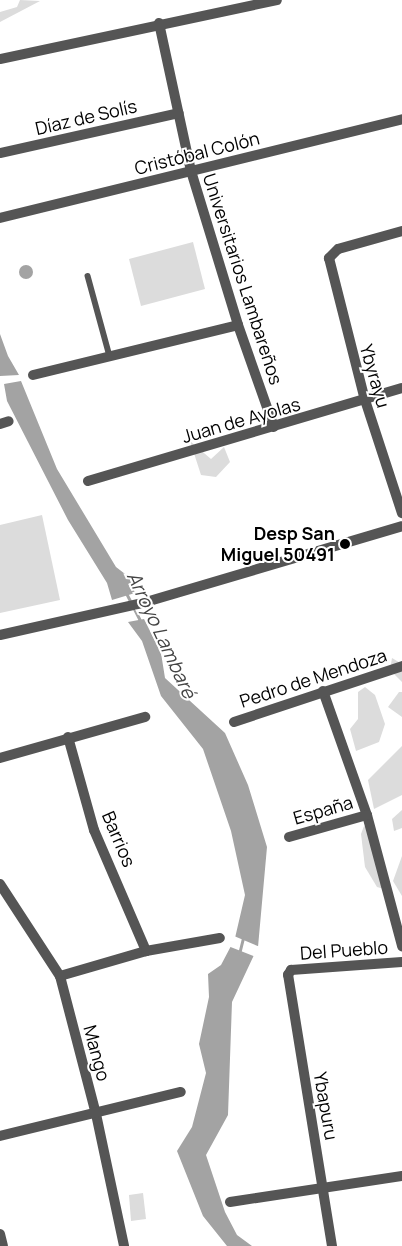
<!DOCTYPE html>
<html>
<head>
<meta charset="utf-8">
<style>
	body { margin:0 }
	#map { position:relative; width:402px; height:1246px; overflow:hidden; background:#fff; font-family:Manrope,sans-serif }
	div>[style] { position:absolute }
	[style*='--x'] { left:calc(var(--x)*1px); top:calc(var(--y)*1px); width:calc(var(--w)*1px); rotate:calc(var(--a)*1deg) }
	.green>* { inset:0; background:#dcdcdc }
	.water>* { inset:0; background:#a3a3a3 }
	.round { border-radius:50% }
	.pier>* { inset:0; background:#fff }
	.stream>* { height:3px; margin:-1.5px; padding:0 1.5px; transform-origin:1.5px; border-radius:1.5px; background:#a3a3a3 }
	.service>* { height:5.5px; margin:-2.75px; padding:0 2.75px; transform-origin:2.75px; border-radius:2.75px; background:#555 }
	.minor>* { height:10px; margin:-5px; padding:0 5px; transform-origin:5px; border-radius:5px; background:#555 }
	.tertiary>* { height:10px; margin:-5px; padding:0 5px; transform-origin:5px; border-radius:5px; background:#555 }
	.dots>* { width:14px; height:14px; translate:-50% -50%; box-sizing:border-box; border:2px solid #fff; border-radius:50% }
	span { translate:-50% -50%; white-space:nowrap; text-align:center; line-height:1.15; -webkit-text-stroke:4px #fff; paint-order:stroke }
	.street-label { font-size:18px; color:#000 }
	.poi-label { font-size:18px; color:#000; font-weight:700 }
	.right { translate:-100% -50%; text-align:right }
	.water-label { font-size:19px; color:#444; font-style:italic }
</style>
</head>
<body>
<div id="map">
	<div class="green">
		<i style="clip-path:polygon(20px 0,40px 1px,0 22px,0 12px,17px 7px)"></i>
		<i style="clip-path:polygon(193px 242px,205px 289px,141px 306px,129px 259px)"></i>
		<i style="clip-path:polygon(190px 441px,211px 459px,224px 447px,230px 462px,216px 477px,201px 475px)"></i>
		<i style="clip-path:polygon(42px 515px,60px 600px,0 613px,0 525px)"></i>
		<i style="clip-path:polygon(392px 658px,402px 664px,402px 682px,390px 670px)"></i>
		<i style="clip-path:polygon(365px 687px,375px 695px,385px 724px,379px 742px,356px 751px,350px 729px,358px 719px,358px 692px)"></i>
		<i style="clip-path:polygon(399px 692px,402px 692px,402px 717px,388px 707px)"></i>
		<i style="clip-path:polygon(402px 746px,402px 795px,374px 809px,368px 780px)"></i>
		<i style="clip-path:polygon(402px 810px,402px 828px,394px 831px,392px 819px)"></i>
		<i style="clip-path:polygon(364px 826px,367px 828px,384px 889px,377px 887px,365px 867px,361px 834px)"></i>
		<i style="clip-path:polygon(402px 856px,402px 896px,393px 881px)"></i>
		<i style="clip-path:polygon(143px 1193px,146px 1219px,131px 1221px,129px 1195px)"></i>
	</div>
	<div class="water">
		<i class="round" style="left:19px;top:265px;width:14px;height:14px"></i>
		<i style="clip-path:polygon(0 334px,8px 356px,19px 375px,0 376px)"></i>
		<i style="clip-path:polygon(21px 381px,57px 469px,116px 567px,129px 577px,135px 593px,112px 600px,107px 583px,68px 520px,7px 401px,4px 384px)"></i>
		<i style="clip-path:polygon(144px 619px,161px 653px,165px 678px,225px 733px,248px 785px,267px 847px,258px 947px,235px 938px,245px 895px,231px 831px,203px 749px,161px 696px,142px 641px,128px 622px)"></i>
		<i style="clip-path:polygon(231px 946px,254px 955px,232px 1002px,228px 1115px,206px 1155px,225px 1212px,237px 1235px,252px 1246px,227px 1246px,203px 1216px,177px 1151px,192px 1127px,206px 1073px,199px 1044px,209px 997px,208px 974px,221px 965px)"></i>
	</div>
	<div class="pier">
		<i style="clip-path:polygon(234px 936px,260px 947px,260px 948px,234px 941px)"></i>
		<i style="clip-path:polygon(231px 943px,255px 953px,256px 957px,228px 946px)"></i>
	</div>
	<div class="stream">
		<i style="--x:126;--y:593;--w:34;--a:63"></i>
		<i style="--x:239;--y:954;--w:16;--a:-76"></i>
	</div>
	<div class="service">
		<i style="--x:88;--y:276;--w:80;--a:74.7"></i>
	</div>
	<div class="minor">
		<i style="--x:159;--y:23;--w:151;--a:77.8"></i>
		<i style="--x:191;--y:171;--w:161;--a:73"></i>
		<i style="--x:238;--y:325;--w:108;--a:70.6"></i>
		<i style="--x:0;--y:59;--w:283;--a:-12"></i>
		<i style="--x:0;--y:153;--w:183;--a:-12.6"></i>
		<i style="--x:402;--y:231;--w:66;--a:164.3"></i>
		<i style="--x:338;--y:249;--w:13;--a:135"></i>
		<i style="--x:329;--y:258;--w:146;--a:75.8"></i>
		<i style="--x:365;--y:400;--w:119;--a:71.9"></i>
		<i style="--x:33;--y:375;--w:211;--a:-13.7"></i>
		<i style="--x:0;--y:424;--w:9;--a:-18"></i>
		<i style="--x:88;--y:481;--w:327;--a:-16.5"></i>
		<i style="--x:323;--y:691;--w:132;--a:70.5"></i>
		<i style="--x:367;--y:815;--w:136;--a:75"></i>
		<i style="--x:234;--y:722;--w:177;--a:-18.4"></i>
		<i style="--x:68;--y:737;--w:97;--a:74.4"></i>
		<i style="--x:94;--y:830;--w:132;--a:66.7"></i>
		<i style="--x:0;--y:758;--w:151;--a:-15.8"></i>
		<i style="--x:289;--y:837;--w:81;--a:-15.8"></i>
		<i style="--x:0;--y:884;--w:110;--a:56.9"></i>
		<i style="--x:60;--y:976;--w:143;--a:75.4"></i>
		<i style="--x:96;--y:1114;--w:135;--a:78"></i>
		<i style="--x:60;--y:976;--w:90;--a:-16.2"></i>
		<i style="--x:146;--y:951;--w:75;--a:-10"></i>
		<i style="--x:0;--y:1136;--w:186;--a:-13.7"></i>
		<i style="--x:230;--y:1202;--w:174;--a:-8.6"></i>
		<i style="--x:0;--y:1234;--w:12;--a:76"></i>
		<i style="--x:332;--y:1246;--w:275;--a:-99.2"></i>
		<i style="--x:288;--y:975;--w:6;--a:-59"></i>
		<i style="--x:291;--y:970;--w:111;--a:-4.1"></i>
	</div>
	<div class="tertiary">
		<i style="--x:0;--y:218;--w:414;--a:-13.8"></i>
		<i style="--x:0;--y:635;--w:150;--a:-12.7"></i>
		<i style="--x:146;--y:602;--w:267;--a:-16.5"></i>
	</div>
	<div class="dots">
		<i style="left:345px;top:544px;background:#000"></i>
	</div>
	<div class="street-label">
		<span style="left:86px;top:117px;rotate:-13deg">Díaz de Solís</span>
		<span style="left:197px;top:153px;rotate:-14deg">Cristóbal Colón</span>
		<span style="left:243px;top:279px;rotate:72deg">Universitarios Lambareños</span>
		<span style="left:375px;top:376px;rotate:74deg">Ybyrayu</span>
		<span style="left:241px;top:420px;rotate:-16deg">Juan de Ayolas</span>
		<span style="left:313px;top:678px;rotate:-18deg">Pedro de Mendoza</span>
		<span style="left:323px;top:810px;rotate:-16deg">España</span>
		<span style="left:119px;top:839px;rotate:67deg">Barrios</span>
		<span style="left:344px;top:950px;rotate:-4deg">Del Pueblo</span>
		<span style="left:97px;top:1053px;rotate:75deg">Mango</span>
		<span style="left:326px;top:1106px;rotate:80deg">Ybapuru</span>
	</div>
	<div class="poi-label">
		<span class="right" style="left:335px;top:544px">Desp San<br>Miguel 50491</span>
	</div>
	<div class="water-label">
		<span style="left:161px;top:635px;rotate:65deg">Arroyo Lambaré</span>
	</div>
</div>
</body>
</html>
